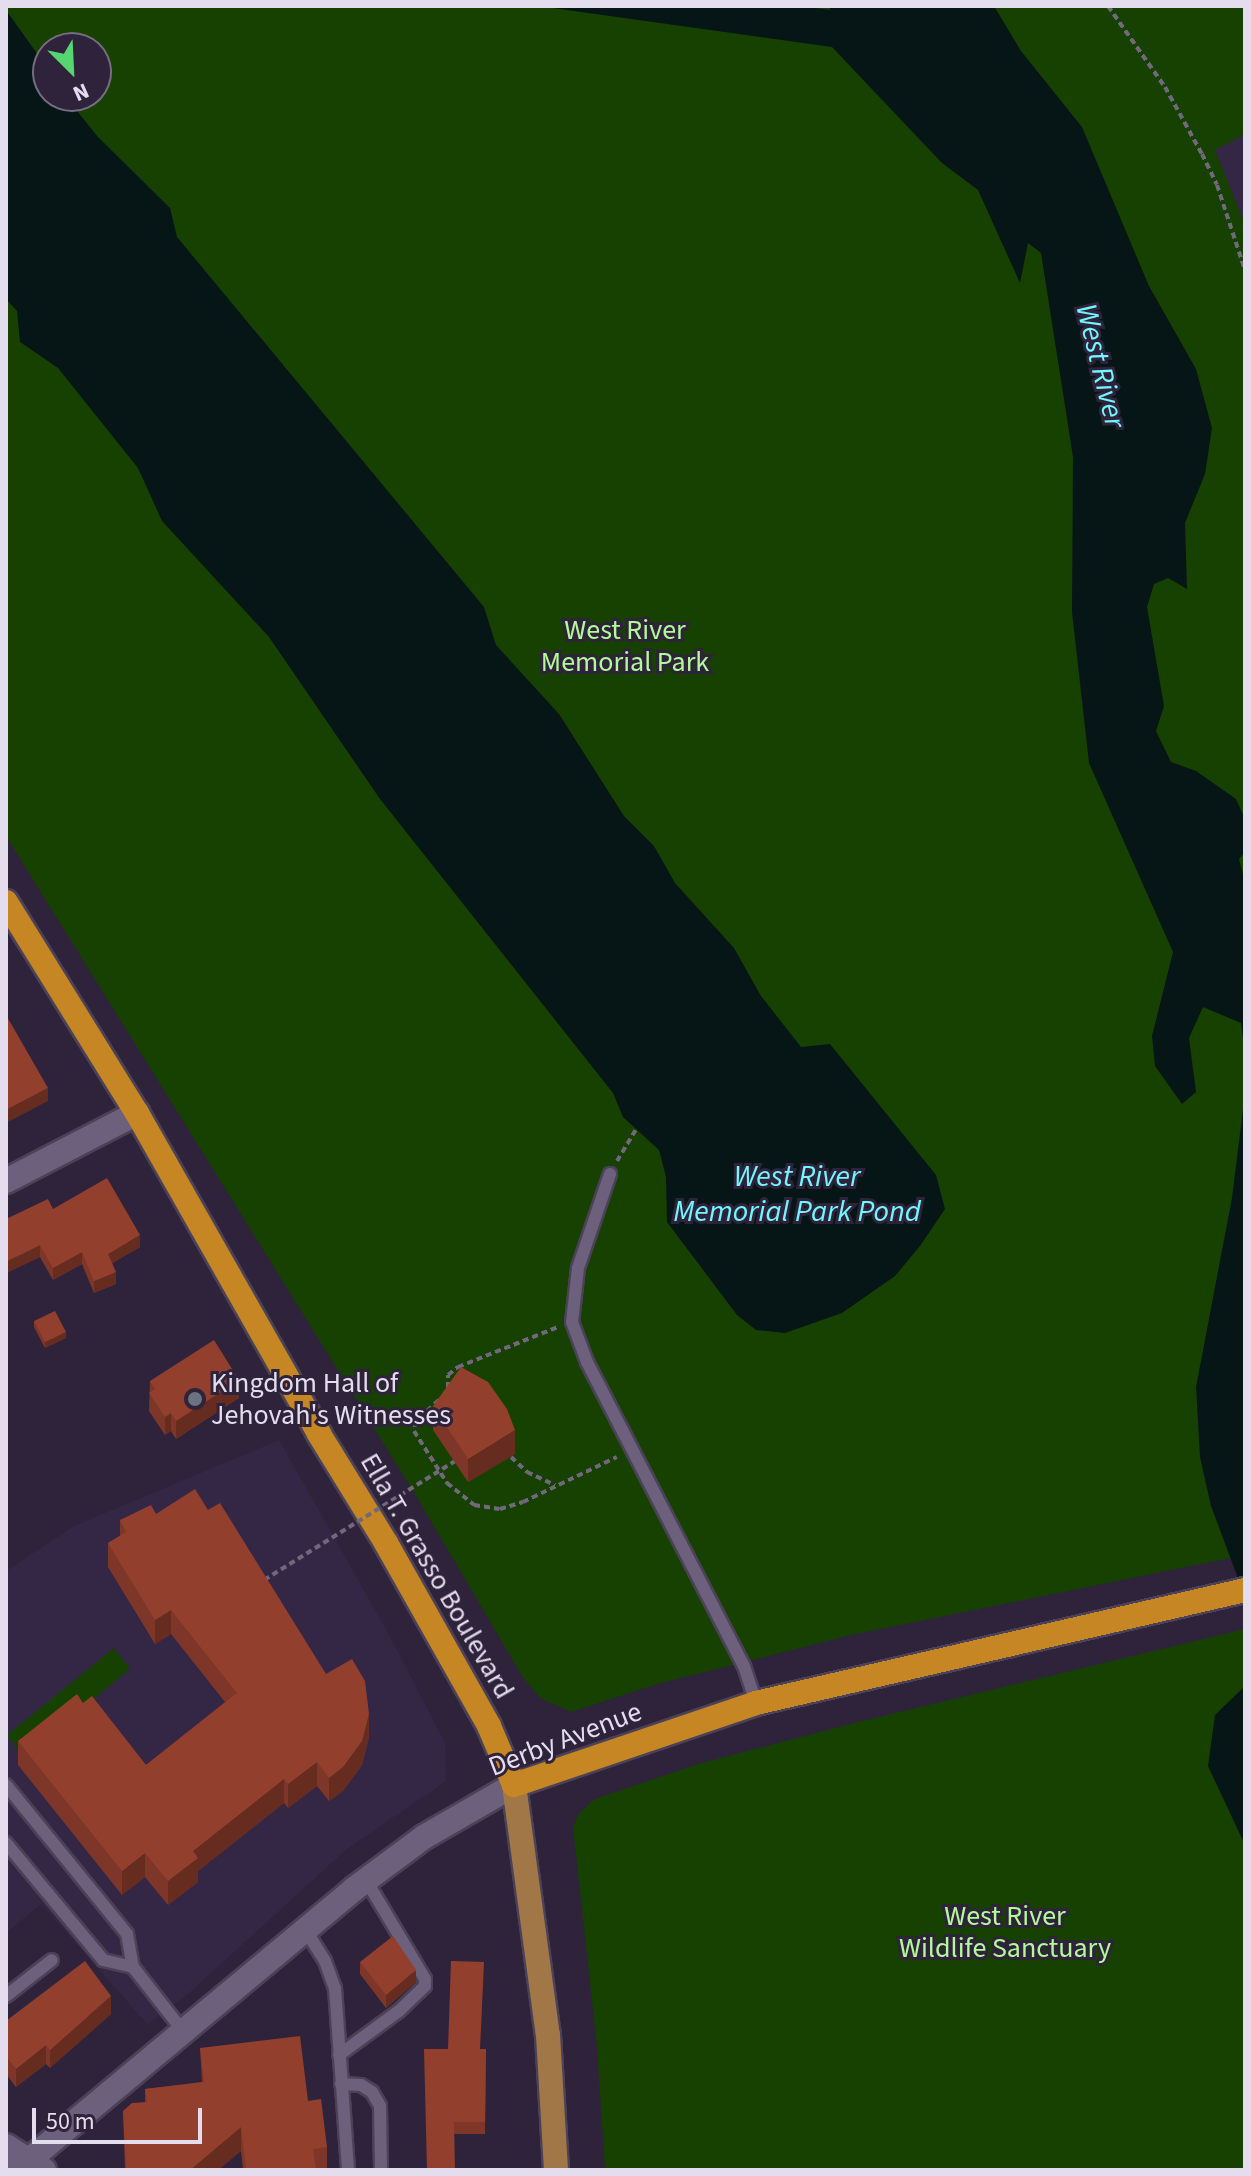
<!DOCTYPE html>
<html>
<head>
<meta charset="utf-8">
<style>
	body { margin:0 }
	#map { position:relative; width:1251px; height:2176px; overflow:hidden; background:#2e233b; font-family:"Source Sans 3",sans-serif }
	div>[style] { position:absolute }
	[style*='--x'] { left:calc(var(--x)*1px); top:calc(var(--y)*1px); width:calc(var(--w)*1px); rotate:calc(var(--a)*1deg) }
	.built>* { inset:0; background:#342645 }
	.green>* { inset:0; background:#174100 }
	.water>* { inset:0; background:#061617 }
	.path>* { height:4px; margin-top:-2px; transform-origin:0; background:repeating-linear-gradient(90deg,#71687d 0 6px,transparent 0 10px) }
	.roads { filter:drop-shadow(2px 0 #4b4257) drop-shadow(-2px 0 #4b4257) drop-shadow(0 2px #4b4257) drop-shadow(0 -2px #4b4257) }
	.lane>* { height:12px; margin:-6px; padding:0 6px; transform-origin:6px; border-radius:6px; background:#6c607d }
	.street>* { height:24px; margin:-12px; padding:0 12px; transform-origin:12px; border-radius:12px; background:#6c607d }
	.secondary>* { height:24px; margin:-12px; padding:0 12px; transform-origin:12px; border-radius:12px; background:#6c607d }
	.primary>* { height:24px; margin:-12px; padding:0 12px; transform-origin:12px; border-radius:12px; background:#a17747 }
	.highway>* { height:24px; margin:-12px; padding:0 12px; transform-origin:12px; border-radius:12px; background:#c58623 }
	.path-bridge>* { height:4px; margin-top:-2px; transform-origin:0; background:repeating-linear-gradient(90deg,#71687d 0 6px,transparent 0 10px) }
	.wall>* { inset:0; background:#7e3628 }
	.shaded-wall>* { inset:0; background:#672c20 }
	.building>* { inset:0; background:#933f2e }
	.dots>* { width:22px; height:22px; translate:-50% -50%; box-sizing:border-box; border:4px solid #2e233b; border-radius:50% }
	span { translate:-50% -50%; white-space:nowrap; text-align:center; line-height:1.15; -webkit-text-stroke:6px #2e233b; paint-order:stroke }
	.park-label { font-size:28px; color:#b2f997 }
	.poi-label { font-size:28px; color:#e3dded }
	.left { translate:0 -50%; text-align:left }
	.street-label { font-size:28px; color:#e3dded }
	.water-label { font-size:30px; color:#71f7fd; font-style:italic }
	.frame { position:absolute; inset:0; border:8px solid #e3dded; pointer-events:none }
	.north { position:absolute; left:32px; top:32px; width:80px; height:80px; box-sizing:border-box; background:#2e233b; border:2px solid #766d82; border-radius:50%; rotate:156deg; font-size:22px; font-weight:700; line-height:32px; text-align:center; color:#e3dded }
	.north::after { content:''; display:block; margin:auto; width:28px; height:36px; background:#57d570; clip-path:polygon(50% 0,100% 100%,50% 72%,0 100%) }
	.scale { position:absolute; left:32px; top:2108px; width:170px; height:36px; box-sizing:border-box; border:4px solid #e3dded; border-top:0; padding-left:10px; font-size:24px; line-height:28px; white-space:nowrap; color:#e3dded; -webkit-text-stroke:6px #2e233b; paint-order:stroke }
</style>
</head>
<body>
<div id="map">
	<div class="built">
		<i style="clip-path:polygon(1245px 134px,1245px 225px,1215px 150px)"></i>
		<i style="clip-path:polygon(279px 1440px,387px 1631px,445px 1743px,446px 1781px,347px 1849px,188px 1994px,147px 2024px,41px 1904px,6px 1933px,6px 1571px,74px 1526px)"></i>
	</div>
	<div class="green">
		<i style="clip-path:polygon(evenodd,6px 6px,1245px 6px,1245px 134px,1215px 150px,1245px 225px,1245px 1555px,851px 1635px,657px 1684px,571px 1712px,540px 1698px,522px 1676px,418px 1499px,6px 836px,6px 6px,48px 48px,96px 48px,96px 96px,48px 96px,48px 48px)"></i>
		<i style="clip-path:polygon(1245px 1629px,1245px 2170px,605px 2170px,597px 2047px,573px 1827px,579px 1813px,595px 1799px,698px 1764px,858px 1722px)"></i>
		<i style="clip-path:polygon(114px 1648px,130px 1669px,23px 1757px,7px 1735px)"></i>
	</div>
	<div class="water">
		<i style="clip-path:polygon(538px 6px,801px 6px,830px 10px,830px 6px,994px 6px,1021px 51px,1082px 127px,1149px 286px,1196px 369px,1212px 428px,1205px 474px,1185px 523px,1187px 589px,1168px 578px,1154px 584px,1147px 607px,1164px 706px,1156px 731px,1171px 762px,1196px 771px,1236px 799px,1245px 819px,1245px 852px,1239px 859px,1245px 882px,1245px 1054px,1241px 1023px,1203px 1007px,1189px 1038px,1196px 1092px,1182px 1104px,1155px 1066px,1152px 1036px,1173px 952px,1089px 763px,1072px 612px,1073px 457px,1041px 253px,1028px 243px,1020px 283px,978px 190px,942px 163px,832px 47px)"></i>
		<i style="clip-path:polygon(6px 10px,48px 69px,48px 96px,65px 96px,98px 137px,170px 208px,177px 237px,484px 607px,496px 645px,559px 714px,624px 816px,654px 846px,675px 883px,734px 948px,761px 996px,801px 1047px,830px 1044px,936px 1175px,945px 1209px,920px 1246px,895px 1276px,842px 1313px,785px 1333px,756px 1330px,737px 1315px,667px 1222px,666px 1177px,659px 1150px,623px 1117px,613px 1093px,380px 799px,269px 637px,162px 521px,138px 468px,58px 368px,20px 342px,17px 311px,6px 299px)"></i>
		<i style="clip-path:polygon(1245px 1093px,1245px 1597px,1211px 1506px,1200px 1457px,1196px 1387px,1232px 1198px)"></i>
		<i style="clip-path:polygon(1245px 1686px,1245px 1845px,1208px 1766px,1215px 1715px)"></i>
	</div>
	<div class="path">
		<i style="--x:1108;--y:6;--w:99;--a:54.9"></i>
		<i style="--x:1165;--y:87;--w:77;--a:61.1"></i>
		<i style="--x:1202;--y:154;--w:34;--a:64"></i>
		<i style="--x:1217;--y:185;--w:89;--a:71.8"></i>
		<i style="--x:617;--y:1161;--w:37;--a:-59"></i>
		<i style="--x:448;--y:1388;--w:13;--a:-90"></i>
		<i style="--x:448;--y:1375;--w:13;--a:-39"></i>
		<i style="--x:458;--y:1367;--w:108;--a:-21.8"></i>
		<i style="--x:439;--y:1400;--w:31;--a:138"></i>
		<i style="--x:416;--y:1421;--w:10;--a:101"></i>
		<i style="--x:414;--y:1431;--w:62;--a:57.6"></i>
		<i style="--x:447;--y:1483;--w:35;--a:39"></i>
		<i style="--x:474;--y:1505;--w:26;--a:9"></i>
		<i style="--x:500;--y:1509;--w:24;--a:-17"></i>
		<i style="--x:523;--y:1502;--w:104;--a:-25.6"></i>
		<i style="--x:511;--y:1457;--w:22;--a:43"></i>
		<i style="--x:527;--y:1472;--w:31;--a:25"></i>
	</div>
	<div class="roads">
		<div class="lane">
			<i style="--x:610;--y:1174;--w:99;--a:108.8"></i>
			<i style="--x:578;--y:1268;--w:54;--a:96.3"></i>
			<i style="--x:572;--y:1322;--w:43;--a:69.4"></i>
			<i style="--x:587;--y:1362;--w:342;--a:62.7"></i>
			<i style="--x:744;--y:1666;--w:39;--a:72"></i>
			<i style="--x:6;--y:1785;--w:192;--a:50.9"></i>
			<i style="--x:127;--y:1934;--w:34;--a:80"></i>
			<i style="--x:133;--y:1967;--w:81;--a:52"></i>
			<i style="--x:6;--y:1843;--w:152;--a:50.3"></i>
			<i style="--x:103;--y:1960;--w:31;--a:13"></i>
			<i style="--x:305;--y:1929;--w:38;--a:58"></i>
			<i style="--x:325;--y:1961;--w:29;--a:70"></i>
			<i style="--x:335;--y:1988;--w:182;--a:85.9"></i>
			<i style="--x:6;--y:1996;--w:58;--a:-38"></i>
			<i style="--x:339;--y:2055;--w:74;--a:-36.3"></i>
			<i style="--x:399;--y:2011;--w:36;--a:-44"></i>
			<i style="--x:425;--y:1986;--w:7;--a:-90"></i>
			<i style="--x:425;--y:1979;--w:115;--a:-120.8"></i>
			<i style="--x:341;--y:2084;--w:20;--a:3"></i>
			<i style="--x:361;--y:2085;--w:13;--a:32"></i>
			<i style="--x:372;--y:2092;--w:16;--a:60"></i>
			<i style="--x:380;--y:2106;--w:64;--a:89.1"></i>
		</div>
		<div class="street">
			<i style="--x:6;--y:1181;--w:148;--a:-27.4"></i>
			<i style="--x:6;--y:2146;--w:45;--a:32.3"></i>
		</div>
		<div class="secondary">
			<i style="--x:17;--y:2170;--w:439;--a:-39.8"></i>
			<i style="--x:354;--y:1889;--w:87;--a:-36.6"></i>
			<i style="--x:424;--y:1837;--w:104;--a:-30"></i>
		</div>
		<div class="primary">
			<i style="--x:514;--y:1785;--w:252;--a:82.3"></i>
			<i style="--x:548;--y:2035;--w:135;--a:86.6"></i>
		</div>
		<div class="highway">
			<i style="--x:6;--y:902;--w:248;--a:58.2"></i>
			<i style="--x:137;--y:1113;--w:369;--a:60.4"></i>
			<i style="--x:319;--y:1434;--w:128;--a:58.4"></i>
			<i style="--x:386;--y:1543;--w:210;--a:60.6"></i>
			<i style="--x:489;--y:1726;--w:64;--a:67"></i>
			<i style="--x:514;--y:1785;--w:256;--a:-18.7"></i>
			<i style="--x:756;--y:1703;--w:502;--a:-13.01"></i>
		</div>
	</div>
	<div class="path-bridge">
		<i style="--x:264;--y:1580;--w:227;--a:-31.9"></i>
	</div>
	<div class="wall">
		<i style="clip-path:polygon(53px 1209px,140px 1247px,112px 1263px,116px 1284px,94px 1293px,82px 1264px,53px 1280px,40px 1257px,6px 1273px)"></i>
		<i style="clip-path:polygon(34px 1321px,66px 1338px,45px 1348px,34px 1327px)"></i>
		<i style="clip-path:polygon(150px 1381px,239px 1398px,176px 1439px,171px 1431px,165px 1435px,149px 1411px)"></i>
		<i style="clip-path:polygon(433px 1406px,515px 1454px,468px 1482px,433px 1430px)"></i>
		<i style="clip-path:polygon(208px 1510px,326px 1674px,369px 1738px,362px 1765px,343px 1791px,329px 1801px,317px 1786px,288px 1808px,284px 1803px,198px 1871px,198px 1882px,168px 1905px,145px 1877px,122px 1895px,18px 1765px,18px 1741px,83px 1703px,146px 1765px,225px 1702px,171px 1634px,155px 1644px,108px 1567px,108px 1543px,120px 1536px,120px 1520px,156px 1514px)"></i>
		<i style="clip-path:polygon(360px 1962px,416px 1982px,386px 2008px,360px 1974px)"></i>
		<i style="clip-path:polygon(111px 2014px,50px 2068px,46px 2064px,16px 2087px,6px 2074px,6px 2021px)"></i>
		<i style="clip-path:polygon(200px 2048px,308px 2101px,327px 2147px,327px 2170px,243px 2170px,241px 2151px,218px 2170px,125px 2170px,123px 2111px,145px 2102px,145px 2089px,202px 2082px)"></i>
		<i style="clip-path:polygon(448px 2049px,486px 2049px,485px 2134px,454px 2134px)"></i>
	</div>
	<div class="shaded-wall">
		<i style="clip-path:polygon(48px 1088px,48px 1101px,6px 1123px,6px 1110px)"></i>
		<i style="clip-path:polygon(140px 1235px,140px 1247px,108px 1266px,108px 1254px)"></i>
		<i style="clip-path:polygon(40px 1245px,40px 1257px,6px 1273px,6px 1262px)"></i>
		<i style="clip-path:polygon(82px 1252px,82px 1264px,53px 1280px,53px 1268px)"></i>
		<i style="clip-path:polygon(116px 1272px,116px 1284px,94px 1293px,94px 1281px)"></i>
		<i style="clip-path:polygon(66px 1332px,66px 1338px,45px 1348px,45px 1342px)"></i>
		<i style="clip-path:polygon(239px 1380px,239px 1398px,176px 1439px,176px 1421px)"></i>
		<i style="clip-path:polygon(171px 1413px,171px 1431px,165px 1435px,165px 1417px)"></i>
		<i style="clip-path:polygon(515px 1430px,515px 1454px,468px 1482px,468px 1459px)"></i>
		<i style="clip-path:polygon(171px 1610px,171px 1634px,155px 1644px,155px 1620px)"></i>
		<i style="clip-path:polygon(369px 1714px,369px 1738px,362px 1765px,343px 1791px,329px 1801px,329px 1778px)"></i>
		<i style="clip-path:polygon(317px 1762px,317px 1786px,288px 1808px,288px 1784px)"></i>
		<i style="clip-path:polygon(284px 1779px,284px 1803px,198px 1871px,198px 1882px,168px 1905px,168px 1881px,193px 1851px)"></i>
		<i style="clip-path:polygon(145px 1853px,145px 1877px,122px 1895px,122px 1871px)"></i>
		<i style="clip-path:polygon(416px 1970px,416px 1982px,386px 2008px,386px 1995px)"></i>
		<i style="clip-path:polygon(111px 1996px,111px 2014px,50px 2068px,50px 2050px)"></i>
		<i style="clip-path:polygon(46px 2045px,46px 2064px,16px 2087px,16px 2069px)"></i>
		<i style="clip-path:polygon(241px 2127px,241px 2151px,218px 2170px,190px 2170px)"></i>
	</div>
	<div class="building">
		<i style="clip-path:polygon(6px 1015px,48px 1088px,6px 1110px)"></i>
		<i style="clip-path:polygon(107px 1178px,140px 1235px,108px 1254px,116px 1272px,94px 1281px,82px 1252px,53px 1268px,40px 1245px,6px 1262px,6px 1219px,48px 1199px,53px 1209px)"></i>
		<i style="clip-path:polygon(55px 1311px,66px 1332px,45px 1342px,34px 1321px)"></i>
		<i style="clip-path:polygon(214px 1340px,239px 1380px,176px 1421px,171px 1413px,165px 1417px,149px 1393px,155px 1389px,150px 1381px)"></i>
		<i style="clip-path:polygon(461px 1367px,488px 1382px,507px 1409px,515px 1430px,468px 1459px,433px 1406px)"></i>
		<i style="clip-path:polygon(195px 1489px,208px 1510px,220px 1503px,326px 1674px,352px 1659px,365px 1681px,369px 1714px,362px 1741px,343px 1767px,329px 1778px,317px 1762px,288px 1784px,284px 1779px,193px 1851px,198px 1858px,168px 1881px,145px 1853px,122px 1871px,18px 1741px,77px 1694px,83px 1703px,92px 1696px,146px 1765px,237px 1693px,171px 1610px,155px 1620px,108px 1543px,126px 1532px,120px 1520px,151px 1505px,156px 1514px)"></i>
		<i style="clip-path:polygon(393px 1936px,416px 1970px,386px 1995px,360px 1962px)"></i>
		<i style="clip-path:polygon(85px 1961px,111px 1996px,50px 2050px,46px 2045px,16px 2069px,6px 2056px,6px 2021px)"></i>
		<i style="clip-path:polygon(451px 1961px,484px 1962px,480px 2049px,486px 2049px,485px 2122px,454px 2122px,455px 2170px,427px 2170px,424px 2049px,448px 2049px)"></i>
		<i style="clip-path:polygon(300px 2036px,308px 2101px,321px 2099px,327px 2147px,313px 2149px,316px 2170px,246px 2170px,241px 2127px,190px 2170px,126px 2170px,123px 2111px,132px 2103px,147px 2102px,145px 2089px,204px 2082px,200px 2048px)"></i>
	</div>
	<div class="dots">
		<i style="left:195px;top:1399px;background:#6b7280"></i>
	</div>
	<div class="park-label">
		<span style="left:625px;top:646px">West River<br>Memorial Park</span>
		<span style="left:1005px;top:1932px">West River<br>Wildlife Sanctuary</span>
	</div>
	<div class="poi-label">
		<span class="left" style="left:211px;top:1399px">Kingdom Hall of<br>Jehovah's Witnesses</span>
	</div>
	<div class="street-label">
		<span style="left:437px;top:1576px;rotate:60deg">Ella T. Grasso Boulevard</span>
		<span style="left:565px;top:1739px;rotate:-21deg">Derby Avenue</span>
	</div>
	<div class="water-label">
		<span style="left:1100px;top:366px;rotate:76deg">West River</span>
		<span style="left:797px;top:1194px">West River<br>Memorial Park Pond</span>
	</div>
	<div class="frame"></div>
	<div class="north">N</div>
	<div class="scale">50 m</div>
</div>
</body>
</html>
